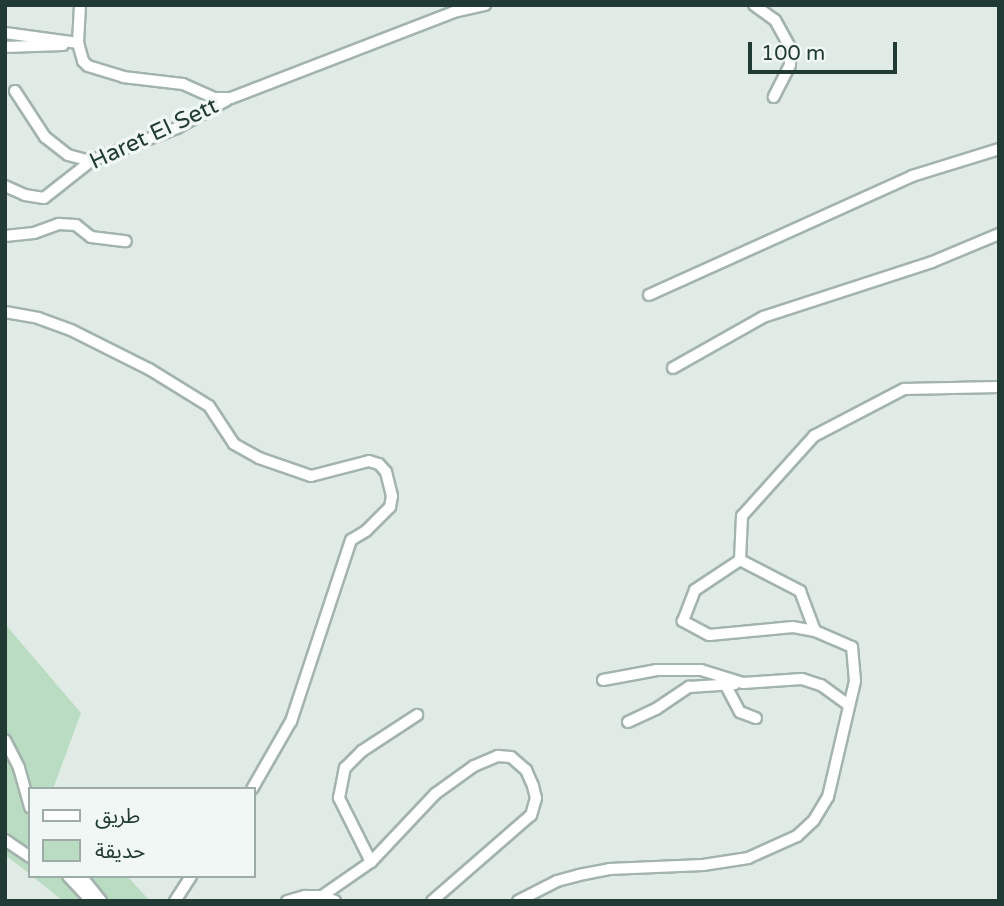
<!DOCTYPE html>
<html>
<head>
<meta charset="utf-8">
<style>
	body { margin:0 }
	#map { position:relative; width:1004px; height:906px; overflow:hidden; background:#e0ebe6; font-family:"Varela Round","Noto Sans Arabic",sans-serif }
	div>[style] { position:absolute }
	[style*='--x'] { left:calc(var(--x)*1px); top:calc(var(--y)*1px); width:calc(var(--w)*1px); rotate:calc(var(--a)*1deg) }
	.green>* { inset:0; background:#b9dcc2 }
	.roads { filter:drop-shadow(2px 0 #a3b3ad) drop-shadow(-2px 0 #a3b3ad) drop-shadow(0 2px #a3b3ad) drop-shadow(0 -2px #a3b3ad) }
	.minor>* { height:10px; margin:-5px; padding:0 5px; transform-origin:5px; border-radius:5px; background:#fff }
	span { translate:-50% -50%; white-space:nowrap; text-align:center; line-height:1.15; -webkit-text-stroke:7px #f0f7f4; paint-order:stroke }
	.street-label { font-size:23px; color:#213b34 }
	.frame { position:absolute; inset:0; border:7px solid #213b34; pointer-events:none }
	.legend { position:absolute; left:28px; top:787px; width:228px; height:91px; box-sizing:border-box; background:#f0f7f4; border:2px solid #9daca7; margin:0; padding:9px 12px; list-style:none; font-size:21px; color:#213b34 }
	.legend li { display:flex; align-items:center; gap:14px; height:35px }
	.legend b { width:35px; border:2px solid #9daca7 }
	.scale { position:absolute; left:748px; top:42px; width:149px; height:32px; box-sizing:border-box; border:4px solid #213b34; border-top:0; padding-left:9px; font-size:21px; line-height:24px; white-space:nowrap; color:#213b34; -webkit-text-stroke:5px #f0f7f4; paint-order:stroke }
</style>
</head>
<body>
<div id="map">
	<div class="green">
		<i style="clip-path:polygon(5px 624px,81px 713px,53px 789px,30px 789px,30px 874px,5px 855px)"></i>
		<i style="clip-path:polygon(32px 876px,127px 876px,150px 901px,63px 901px)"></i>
	</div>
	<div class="roads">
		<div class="minor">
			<i style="--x:80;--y:5;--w:38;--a:93"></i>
			<i style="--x:78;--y:43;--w:19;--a:74"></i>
			<i style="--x:83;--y:61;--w:7;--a:45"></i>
			<i style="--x:88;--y:66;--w:37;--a:17"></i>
			<i style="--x:123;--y:77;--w:60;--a:6.7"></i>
			<i style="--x:183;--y:84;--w:35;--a:24"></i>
			<i style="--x:215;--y:98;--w:16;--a:0"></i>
			<i style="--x:231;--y:98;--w:239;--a:-21.1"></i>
			<i style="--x:454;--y:12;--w:32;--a:-13"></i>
			<i style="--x:754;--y:5;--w:26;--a:36"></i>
			<i style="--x:775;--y:20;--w:33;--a:61"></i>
			<i style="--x:791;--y:49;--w:16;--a:94"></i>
			<i style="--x:790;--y:65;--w:36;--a:117"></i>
			<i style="--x:5;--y:33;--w:74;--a:7.8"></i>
			<i style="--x:5;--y:47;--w:58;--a:-2"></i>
			<i style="--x:15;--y:91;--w:55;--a:56.9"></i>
			<i style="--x:45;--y:137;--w:29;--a:38"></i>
			<i style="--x:68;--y:155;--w:24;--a:15"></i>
			<i style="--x:5;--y:186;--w:22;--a:24"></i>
			<i style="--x:25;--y:195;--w:19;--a:9"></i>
			<i style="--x:44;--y:198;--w:60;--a:-38.2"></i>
			<i style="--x:91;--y:161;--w:92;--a:-21"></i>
			<i style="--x:177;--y:128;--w:57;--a:-29.2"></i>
			<i style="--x:5;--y:236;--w:29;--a:-6"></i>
			<i style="--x:34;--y:233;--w:27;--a:-20"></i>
			<i style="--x:59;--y:224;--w:17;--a:3"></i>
			<i style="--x:76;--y:225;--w:19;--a:39"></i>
			<i style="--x:91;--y:237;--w:35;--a:7"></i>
			<i style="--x:649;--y:295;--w:289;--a:-24.3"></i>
			<i style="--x:912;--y:176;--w:91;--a:-17.2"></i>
			<i style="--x:5;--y:312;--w:34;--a:10"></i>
			<i style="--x:38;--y:318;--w:35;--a:20"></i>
			<i style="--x:71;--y:330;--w:87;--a:26.6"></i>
			<i style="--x:149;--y:369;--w:70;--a:31.7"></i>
			<i style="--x:209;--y:406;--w:45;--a:56.7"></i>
			<i style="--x:234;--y:444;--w:29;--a:29"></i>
			<i style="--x:259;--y:458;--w:55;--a:19.1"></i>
			<i style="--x:311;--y:476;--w:60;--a:-14.5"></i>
			<i style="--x:369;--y:461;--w:10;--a:17"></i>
			<i style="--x:379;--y:464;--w:11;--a:49"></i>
			<i style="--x:386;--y:472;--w:25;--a:76"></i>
			<i style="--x:392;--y:496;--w:11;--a:100"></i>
			<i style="--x:390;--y:507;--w:34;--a:135"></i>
			<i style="--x:366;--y:531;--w:17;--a:149"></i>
			<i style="--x:351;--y:540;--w:191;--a:108.3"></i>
			<i style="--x:291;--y:721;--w:78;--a:119.8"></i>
			<i style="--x:673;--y:368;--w:103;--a:-29.5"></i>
			<i style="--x:763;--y:317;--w:178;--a:-18"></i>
			<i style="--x:932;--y:262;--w:73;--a:-22.7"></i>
			<i style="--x:740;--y:560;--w:44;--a:-87.4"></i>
			<i style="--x:742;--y:516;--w:108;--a:-48"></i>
			<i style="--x:814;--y:436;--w:102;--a:-27.6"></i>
			<i style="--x:904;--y:389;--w:95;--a:-1.2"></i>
			<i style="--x:603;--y:680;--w:55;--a:-10.5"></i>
			<i style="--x:657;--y:670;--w:44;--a:0"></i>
			<i style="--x:701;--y:670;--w:44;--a:17.2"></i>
			<i style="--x:743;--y:683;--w:59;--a:-3.9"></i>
			<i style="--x:802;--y:679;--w:20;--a:18"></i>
			<i style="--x:821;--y:685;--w:34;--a:36"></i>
			<i style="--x:725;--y:684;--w:32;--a:62"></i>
			<i style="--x:740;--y:712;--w:17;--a:21"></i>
			<i style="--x:628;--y:722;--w:31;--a:-25"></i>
			<i style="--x:656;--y:709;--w:40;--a:-34"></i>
			<i style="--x:689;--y:687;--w:46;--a:-3.7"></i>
			<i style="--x:5;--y:740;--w:31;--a:63"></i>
			<i style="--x:19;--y:768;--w:41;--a:74.2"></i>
			<i style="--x:5;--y:840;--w:30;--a:34"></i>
			<i style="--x:371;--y:862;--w:72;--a:-116.6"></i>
			<i style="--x:339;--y:798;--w:31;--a:-79"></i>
			<i style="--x:345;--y:768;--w:24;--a:-45"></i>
			<i style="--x:362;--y:751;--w:66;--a:-33.2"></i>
			<i style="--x:68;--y:876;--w:34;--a:47"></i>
			<i style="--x:81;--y:876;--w:32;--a:51"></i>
			<i style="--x:322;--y:896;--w:60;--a:-34.8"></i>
			<i style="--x:371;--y:862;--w:93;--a:-46.7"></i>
			<i style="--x:435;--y:794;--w:48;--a:-35.7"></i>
			<i style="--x:474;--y:766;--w:26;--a:-23"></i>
			<i style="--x:498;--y:756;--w:13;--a:4"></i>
			<i style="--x:511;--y:757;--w:20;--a:41"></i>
			<i style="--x:526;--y:770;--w:17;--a:66"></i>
			<i style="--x:533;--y:786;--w:12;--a:76"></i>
			<i style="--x:536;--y:798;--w:18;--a:106"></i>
			<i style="--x:531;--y:815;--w:131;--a:139"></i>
			<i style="--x:175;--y:901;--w:30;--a:-57"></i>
			<i style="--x:287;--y:901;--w:19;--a:-16"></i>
			<i style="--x:305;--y:896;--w:17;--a:0"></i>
			<i style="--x:322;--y:896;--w:14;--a:21"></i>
			<i style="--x:518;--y:901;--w:44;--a:-27.1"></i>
			<i style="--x:557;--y:881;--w:23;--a:-15"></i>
			<i style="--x:579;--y:875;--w:31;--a:-11"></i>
			<i style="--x:609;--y:869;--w:94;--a:-2.4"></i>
			<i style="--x:703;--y:865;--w:46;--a:-8.8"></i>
			<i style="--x:748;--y:858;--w:54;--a:-24.2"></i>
			<i style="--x:797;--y:836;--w:23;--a:-43"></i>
			<i style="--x:814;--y:820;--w:27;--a:-59"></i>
			<i style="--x:828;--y:797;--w:119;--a:-76.9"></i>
			<i style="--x:855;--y:681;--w:34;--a:-95"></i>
			<i style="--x:852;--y:647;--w:40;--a:-156.6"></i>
			<i style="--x:815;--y:631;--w:22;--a:-170"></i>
			<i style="--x:793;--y:627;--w:84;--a:174.6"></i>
			<i style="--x:709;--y:635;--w:30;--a:-152"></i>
			<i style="--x:683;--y:621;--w:33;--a:-69"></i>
			<i style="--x:695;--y:590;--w:54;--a:-33.7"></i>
			<i style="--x:740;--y:560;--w:68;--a:27.3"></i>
			<i style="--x:800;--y:591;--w:43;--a:69.4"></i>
		</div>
	</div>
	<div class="street-label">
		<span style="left:154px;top:134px;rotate:-25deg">Haret EI Sett</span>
	</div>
	<div class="frame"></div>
	<ul class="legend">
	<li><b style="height:9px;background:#fff"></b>طريق</li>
	<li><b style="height:19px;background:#b9dcc2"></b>حديقة</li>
	</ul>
	<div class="scale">100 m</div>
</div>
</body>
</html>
